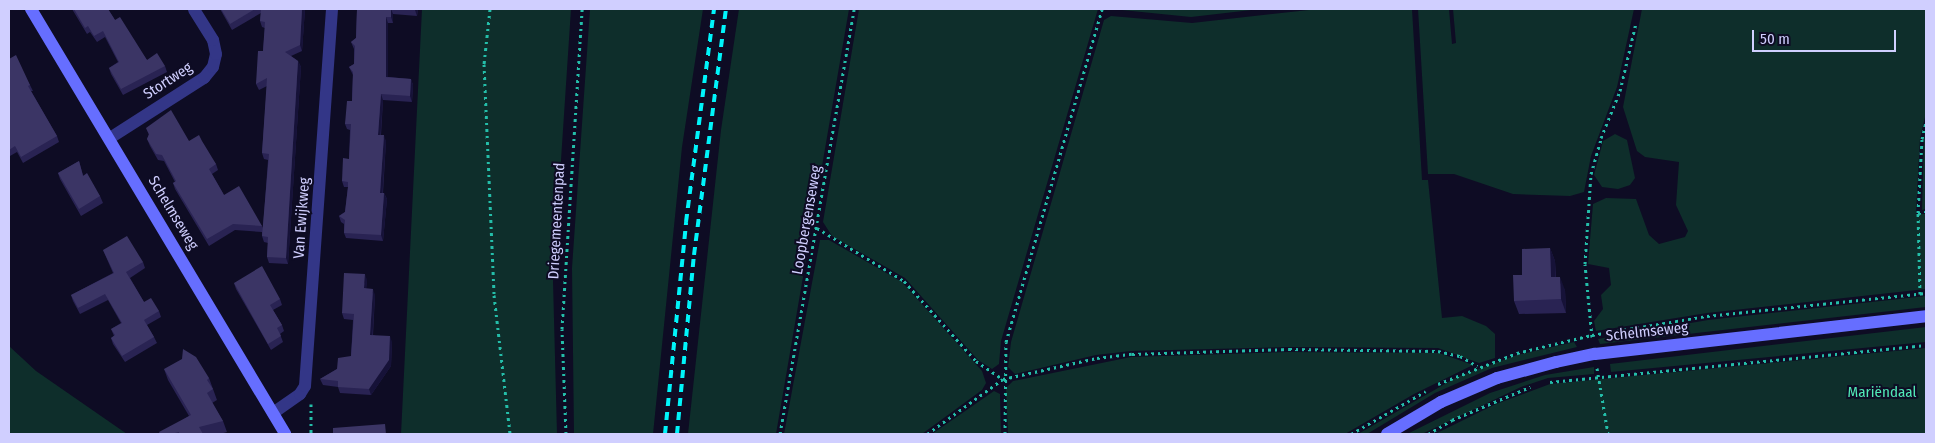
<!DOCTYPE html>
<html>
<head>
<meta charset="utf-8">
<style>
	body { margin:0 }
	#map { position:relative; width:1935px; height:443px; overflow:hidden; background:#0e0c24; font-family:"Fira Sans Condensed",sans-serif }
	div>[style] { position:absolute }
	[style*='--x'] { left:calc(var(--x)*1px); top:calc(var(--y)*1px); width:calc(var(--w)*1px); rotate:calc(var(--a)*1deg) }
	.green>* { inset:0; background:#0e2e2b }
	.path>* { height:3px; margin-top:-1.5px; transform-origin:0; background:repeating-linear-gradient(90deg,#24bea9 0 2.5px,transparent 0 6.5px) }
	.minor>* { height:12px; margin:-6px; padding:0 6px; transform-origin:6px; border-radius:6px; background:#333687 }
	.secondary>* { height:12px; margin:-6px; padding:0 6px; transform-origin:6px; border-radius:6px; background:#666eff }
	.rail>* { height:4px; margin-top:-2px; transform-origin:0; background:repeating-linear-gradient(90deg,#00f4fa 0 8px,transparent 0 14px) }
	.wall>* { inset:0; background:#292353 }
	.shaded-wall>* { inset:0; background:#161238 }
	.building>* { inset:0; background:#3b3565 }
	span { translate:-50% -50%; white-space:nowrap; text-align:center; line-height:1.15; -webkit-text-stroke:4px #0e0c24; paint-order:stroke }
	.street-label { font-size:15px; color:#d0cfff }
	.park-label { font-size:15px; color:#51e9b7 }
	.frame { position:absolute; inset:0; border:10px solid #d0cfff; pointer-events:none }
	.scale { position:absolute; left:1752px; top:30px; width:144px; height:22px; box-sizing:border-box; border:2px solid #d0cfff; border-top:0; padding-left:6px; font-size:15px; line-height:18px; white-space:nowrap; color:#d0cfff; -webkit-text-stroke:4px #0e0c24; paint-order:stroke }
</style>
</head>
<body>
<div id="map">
	<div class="green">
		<i style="clip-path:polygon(422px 9px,571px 9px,553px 281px,557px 434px,401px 434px)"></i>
		<i style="clip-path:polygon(590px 9px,703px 9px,682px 147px,653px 434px,574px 434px,572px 268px)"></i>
		<i style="clip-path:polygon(739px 9px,849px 9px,776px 434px,688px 434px,721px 130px)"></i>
		<i style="clip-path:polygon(859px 9px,1098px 9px,1001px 341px,999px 364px,992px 369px,978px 360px,905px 278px,832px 236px,823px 222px)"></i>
		<i style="clip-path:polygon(1112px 9px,1260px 9px,1191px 17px)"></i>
		<i style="clip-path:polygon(1318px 9px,1412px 9px,1422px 180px,1428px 180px,1442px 318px,1462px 316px,1486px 326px,1495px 334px,1495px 358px,1479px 363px,1438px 348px,1289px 347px,1131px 351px,1096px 355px,1015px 374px,1008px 367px,1011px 342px,1104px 20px,1111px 16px,1192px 23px)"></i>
		<i style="clip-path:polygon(1418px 9px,1449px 9px,1452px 44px,1456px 43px,1453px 9px,1634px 9px,1617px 87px,1591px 156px,1584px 192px,1570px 196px,1513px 194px,1454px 174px,1428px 174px)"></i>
		<i style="clip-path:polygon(1642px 9px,1926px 9px,1926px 113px,1920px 138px,1916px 214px,1926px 214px,1926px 289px,1707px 313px,1596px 331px,1594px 321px,1603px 309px,1601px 295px,1611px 285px,1609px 268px,1588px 264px,1593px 204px,1606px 198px,1636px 199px,1649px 235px,1659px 244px,1685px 237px,1688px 231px,1676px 205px,1679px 162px,1645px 157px,1637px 151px,1623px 107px)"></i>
		<i style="clip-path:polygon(1926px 131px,1926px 209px,1922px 210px,1924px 139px)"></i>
		<i style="clip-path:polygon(1615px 134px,1627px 140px,1635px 178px,1630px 185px,1618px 189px,1602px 187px,1594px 175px,1603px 141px)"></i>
		<i style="clip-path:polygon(820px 240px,829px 240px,902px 282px,982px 371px,986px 383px,982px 390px,922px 434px,784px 434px)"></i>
		<i style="clip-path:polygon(1926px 296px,1926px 307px,1600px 344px,1598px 339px,1708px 320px)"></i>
		<i style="clip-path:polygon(1926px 327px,1926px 342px,1611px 372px,1610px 364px)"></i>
		<i style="clip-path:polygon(1574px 342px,1577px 347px,1492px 368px,1435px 393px,1367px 434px,1358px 434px,1457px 377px,1517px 355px)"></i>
		<i style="clip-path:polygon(9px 346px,36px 371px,127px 434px,9px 434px)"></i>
		<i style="clip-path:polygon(1926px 348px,1926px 434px,1435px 434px,1496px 404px,1550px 384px)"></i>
		<i style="clip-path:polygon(1288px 352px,1439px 353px,1473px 365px,1414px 394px,1345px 434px,1008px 434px,1006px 388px,1013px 381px,1131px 357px)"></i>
		<i style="clip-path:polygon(1594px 367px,1594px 374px,1548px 378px,1521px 387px,1422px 434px,1407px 434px,1490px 393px,1545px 375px)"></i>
		<i style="clip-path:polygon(994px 391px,1000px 394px,1001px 434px,932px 434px)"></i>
	</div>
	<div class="path">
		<i style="--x:490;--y:9;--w:55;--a:96.2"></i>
		<i style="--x:484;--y:64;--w:231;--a:87.5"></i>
		<i style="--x:494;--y:295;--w:140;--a:83.4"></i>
		<i style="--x:1918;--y:213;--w:74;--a:-86.9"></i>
		<i style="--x:1922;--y:139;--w:17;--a:-77"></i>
		<i style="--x:817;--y:228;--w:102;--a:31.3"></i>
		<i style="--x:904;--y:281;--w:108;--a:48"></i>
		<i style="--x:976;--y:361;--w:32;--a:34"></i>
		<i style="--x:1003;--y:379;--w:94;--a:144.1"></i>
		<i style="--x:1920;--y:294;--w:81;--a:-91.4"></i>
		<i style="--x:1918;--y:213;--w:8;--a:-7"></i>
		<i style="--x:1592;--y:337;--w:73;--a:-95.5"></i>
		<i style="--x:1585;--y:264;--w:90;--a:-86.2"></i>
		<i style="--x:1591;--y:174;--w:37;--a:-74"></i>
		<i style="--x:1601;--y:138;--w:51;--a:-68"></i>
		<i style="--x:1620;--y:91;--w:70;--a:-76.8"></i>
		<i style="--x:1597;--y:368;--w:67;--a:80.5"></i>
		<i style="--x:1003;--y:379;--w:96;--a:-12.6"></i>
		<i style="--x:1097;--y:358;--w:35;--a:-7"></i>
		<i style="--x:1132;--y:354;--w:157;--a:-1.8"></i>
		<i style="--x:1289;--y:349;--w:149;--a:0.8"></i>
		<i style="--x:1438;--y:351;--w:23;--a:13"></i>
		<i style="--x:1460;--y:356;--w:20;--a:30"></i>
		<i style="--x:1550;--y:382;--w:378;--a:-5.6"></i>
		<i style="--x:1438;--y:384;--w:85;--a:-21.4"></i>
		<i style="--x:1517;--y:353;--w:77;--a:-13.5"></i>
		<i style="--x:1592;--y:335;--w:117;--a:-9.4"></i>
		<i style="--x:1707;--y:316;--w:220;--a:-6"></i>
		<i style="--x:311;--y:404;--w:30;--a:90"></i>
		<i style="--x:566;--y:434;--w:105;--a:-92.2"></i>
		<i style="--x:562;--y:329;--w:321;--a:-86.4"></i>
		<i style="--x:780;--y:434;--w:431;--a:-80.1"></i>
		<i style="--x:1005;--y:434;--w:92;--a:-89.4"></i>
		<i style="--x:1006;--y:342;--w:347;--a:-73.9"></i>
		<i style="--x:1351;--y:434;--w:86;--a:-29.8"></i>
		<i style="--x:1428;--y:434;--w:28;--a:-30"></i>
		<i style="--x:1452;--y:420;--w:85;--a:-22.9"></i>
	</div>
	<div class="minor">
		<i style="--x:110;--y:138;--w:112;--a:-32.6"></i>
		<i style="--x:204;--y:78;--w:14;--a:-51"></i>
		<i style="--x:213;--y:67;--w:13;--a:-77"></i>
		<i style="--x:216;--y:54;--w:14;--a:-102"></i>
		<i style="--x:213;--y:40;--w:36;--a:-122"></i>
		<i style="--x:273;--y:413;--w:33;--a:-35"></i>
		<i style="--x:300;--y:394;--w:9;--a:-58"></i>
		<i style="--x:305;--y:386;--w:378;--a:-85.9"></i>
	</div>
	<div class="secondary">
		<i style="--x:31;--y:9;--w:495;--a:59.1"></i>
		<i style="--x:1387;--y:434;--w:63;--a:-30.7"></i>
		<i style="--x:1441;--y:402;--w:61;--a:-23.2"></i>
		<i style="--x:1497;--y:378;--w:61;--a:-15.2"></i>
		<i style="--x:1556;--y:362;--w:40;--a:-12"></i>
		<i style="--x:1595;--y:354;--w:333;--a:-6.5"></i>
	</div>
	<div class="rail">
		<i style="--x:665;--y:434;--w:213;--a:-84.3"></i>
		<i style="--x:686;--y:222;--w:215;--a:-82.5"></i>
		<i style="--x:677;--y:434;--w:180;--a:-84.6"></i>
		<i style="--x:694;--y:255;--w:248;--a:-82.6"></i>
	</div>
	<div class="wall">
		<i style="clip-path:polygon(72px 9px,108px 9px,115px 20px,147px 60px,165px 66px,167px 72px,123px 95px,111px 74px,109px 68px,118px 62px,105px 37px,97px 42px,90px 32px,87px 34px)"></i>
		<i style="clip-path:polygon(220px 9px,305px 9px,302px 51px,291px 56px,298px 61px,301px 67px,288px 264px,269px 263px,267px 257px,268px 243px,264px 242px,262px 236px,262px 232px,235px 230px,209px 246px,175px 189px,173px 183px,175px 182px,164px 161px,158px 160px,150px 146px,147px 139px,149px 135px,146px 128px,189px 141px,216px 164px,218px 170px,212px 174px,224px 195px,262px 226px,263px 228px,268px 160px,264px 159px,262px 153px,267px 86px,259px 90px,256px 84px,263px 51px,265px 28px,262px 27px,260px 21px,261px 13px,232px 30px)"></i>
		<i style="clip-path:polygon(357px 9px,418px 9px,417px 16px,393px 14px,393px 23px,388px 23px,388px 77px,411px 79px,413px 85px,412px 102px,383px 100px,381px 135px,386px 141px,383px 193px,384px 193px,387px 199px,383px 241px,346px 238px,344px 233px,344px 224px,341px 222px,339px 216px,345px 212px,348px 187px,344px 187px,342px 181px,349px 159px,350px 130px,347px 129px,345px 124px,352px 101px,353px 75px,349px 67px,354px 64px,354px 49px,351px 42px,356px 38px)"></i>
		<i style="clip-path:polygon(9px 59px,30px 85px,33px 91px,31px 91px,57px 136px,59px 142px,23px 163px,17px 152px,10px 156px,9px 154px)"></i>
		<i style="clip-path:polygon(79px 161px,83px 175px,100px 196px,103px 203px,81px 216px,60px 179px,58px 173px)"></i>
		<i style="clip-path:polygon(1550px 248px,1555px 261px,1556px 277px,1565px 290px,1566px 313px,1519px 314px,1514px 301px,1522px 275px)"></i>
		<i style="clip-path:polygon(103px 250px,143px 262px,145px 268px,130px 278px,144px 302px,159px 311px,161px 317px,147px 325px,154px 337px,157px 343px,125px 362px,113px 344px,111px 338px,114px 336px,111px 329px,121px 323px,108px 300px,80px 314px,73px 301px,71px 295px,113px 273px)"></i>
		<i style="clip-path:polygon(367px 280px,366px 289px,375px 295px,373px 335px,392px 342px,391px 366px,371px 395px,340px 393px,338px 387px,323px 385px,320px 379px,337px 369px,351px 356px,353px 320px,344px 319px,342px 313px)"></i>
		<i style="clip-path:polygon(234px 283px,280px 299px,282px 305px,273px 310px,282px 325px,284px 331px,280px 334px,283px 342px,271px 350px,236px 289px)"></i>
		<i style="clip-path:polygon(164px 369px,209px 378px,217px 400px,212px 403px,223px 421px,227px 432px,220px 434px,160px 434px,189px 416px,168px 380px)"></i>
	</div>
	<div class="shaded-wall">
		<i style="clip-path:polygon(302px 9px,305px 9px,302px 51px,300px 45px)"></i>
		<i style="clip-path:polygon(391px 9px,393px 14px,393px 23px,391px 17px)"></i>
		<i style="clip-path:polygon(415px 9px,418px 9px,417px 16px,415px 10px)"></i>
		<i style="clip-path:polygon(386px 17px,388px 23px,388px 83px,386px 77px)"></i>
		<i style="clip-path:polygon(298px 61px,301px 67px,288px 264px,286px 258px)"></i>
		<i style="clip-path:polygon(411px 79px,413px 85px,412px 102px,410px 96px)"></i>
		<i style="clip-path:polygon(381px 94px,383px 100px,380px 141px,378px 135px)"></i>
		<i style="clip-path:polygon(384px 135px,386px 141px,382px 199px,380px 193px)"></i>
		<i style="clip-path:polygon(384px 193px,387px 199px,383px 241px,381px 235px)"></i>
		<i style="clip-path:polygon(1550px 248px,1555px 261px,1556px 291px,1551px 277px)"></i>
		<i style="clip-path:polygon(365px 274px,367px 280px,366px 294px,364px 288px)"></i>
		<i style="clip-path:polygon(1560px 277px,1565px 290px,1566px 313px,1561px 299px)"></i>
		<i style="clip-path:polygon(373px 289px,375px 295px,372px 341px,370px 335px)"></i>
		<i style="clip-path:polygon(390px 336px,392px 342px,391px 366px,371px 395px,369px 389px)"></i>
	</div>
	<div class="building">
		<i style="clip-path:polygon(74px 9px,108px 9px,115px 20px,120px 17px,147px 60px,157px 53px,165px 66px,121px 89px,109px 68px,119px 62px,103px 31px,94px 36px,88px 26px,85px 28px)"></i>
		<i style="clip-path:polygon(221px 9px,255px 9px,230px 24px)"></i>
		<i style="clip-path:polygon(261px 9px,302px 9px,300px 45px,285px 52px,298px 61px,286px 258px,267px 257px,268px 237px,262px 236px,269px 154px,262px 153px,267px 78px,256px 84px,258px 51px,263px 51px,265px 22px,260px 21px)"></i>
		<i style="clip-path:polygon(357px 9px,391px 9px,391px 17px,386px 17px,386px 77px,411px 79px,410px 96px,381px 94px,378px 135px,384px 135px,380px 193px,384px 193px,381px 235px,344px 233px,345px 220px,339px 216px,345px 212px,348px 187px,348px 182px,342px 181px,343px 158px,349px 159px,351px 124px,345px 124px,347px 101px,352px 101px,353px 72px,349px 67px,354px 64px,355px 46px,351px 42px,356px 38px)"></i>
		<i style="clip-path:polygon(394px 9px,415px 9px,415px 10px)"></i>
		<i style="clip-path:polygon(16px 55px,30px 85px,28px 86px,57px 136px,21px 157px,15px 146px,9px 150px,9px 59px)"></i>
		<i style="clip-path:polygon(171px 110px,189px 141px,199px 135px,202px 141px,216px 164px,209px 169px,224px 195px,239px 186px,262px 226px,233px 224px,207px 239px,173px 183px,176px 181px,162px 155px,156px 154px,147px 139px,149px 134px,146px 128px)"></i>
		<i style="clip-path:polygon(79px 161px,83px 176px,87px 173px,100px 196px,79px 209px,58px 173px)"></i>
		<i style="clip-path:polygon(127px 236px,143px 262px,126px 272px,144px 302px,151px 298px,159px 311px,144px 320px,154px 337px,122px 356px,111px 338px,115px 335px,111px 329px,122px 323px,105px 294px,78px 308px,71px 295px,114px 273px,103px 250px)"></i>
		<i style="clip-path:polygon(1550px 248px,1551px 277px,1560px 277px,1561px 299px,1514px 301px,1513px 275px,1522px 275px,1522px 249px)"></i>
		<i style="clip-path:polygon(262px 266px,280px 299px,270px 305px,282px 325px,277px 328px,281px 336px,268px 344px,234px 283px)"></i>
		<i style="clip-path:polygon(344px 273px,365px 274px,364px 288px,373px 289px,370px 335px,390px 336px,389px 360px,369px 389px,338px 387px,338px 381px,320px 379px,337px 369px,338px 358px,351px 356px,354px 314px,342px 313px)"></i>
		<i style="clip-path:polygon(183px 349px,196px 357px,209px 378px,207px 380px,213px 389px,207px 393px,223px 421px,199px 427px,203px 434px,179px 434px,179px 432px,171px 434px,160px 434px,159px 432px,191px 415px,164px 369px,182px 359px)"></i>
		<i style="clip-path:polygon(385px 424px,386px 434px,333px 434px,333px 428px)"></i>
	</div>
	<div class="street-label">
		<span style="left:168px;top:81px;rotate:-33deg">Stortweg</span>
		<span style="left:173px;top:213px;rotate:59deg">Schelmseweg</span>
		<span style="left:302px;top:218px;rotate:-86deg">Van Ewijkweg</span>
		<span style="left:807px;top:220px;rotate:-80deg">Loopbergenseweg</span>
		<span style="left:557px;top:221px;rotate:-87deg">Driegemeentenpad</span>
		<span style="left:1647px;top:332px;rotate:-6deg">Schelmseweg</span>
	</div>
	<div class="park-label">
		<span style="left:1882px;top:393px">Mariëndaal</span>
	</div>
	<div class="frame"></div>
	<div class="scale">50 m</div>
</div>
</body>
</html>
